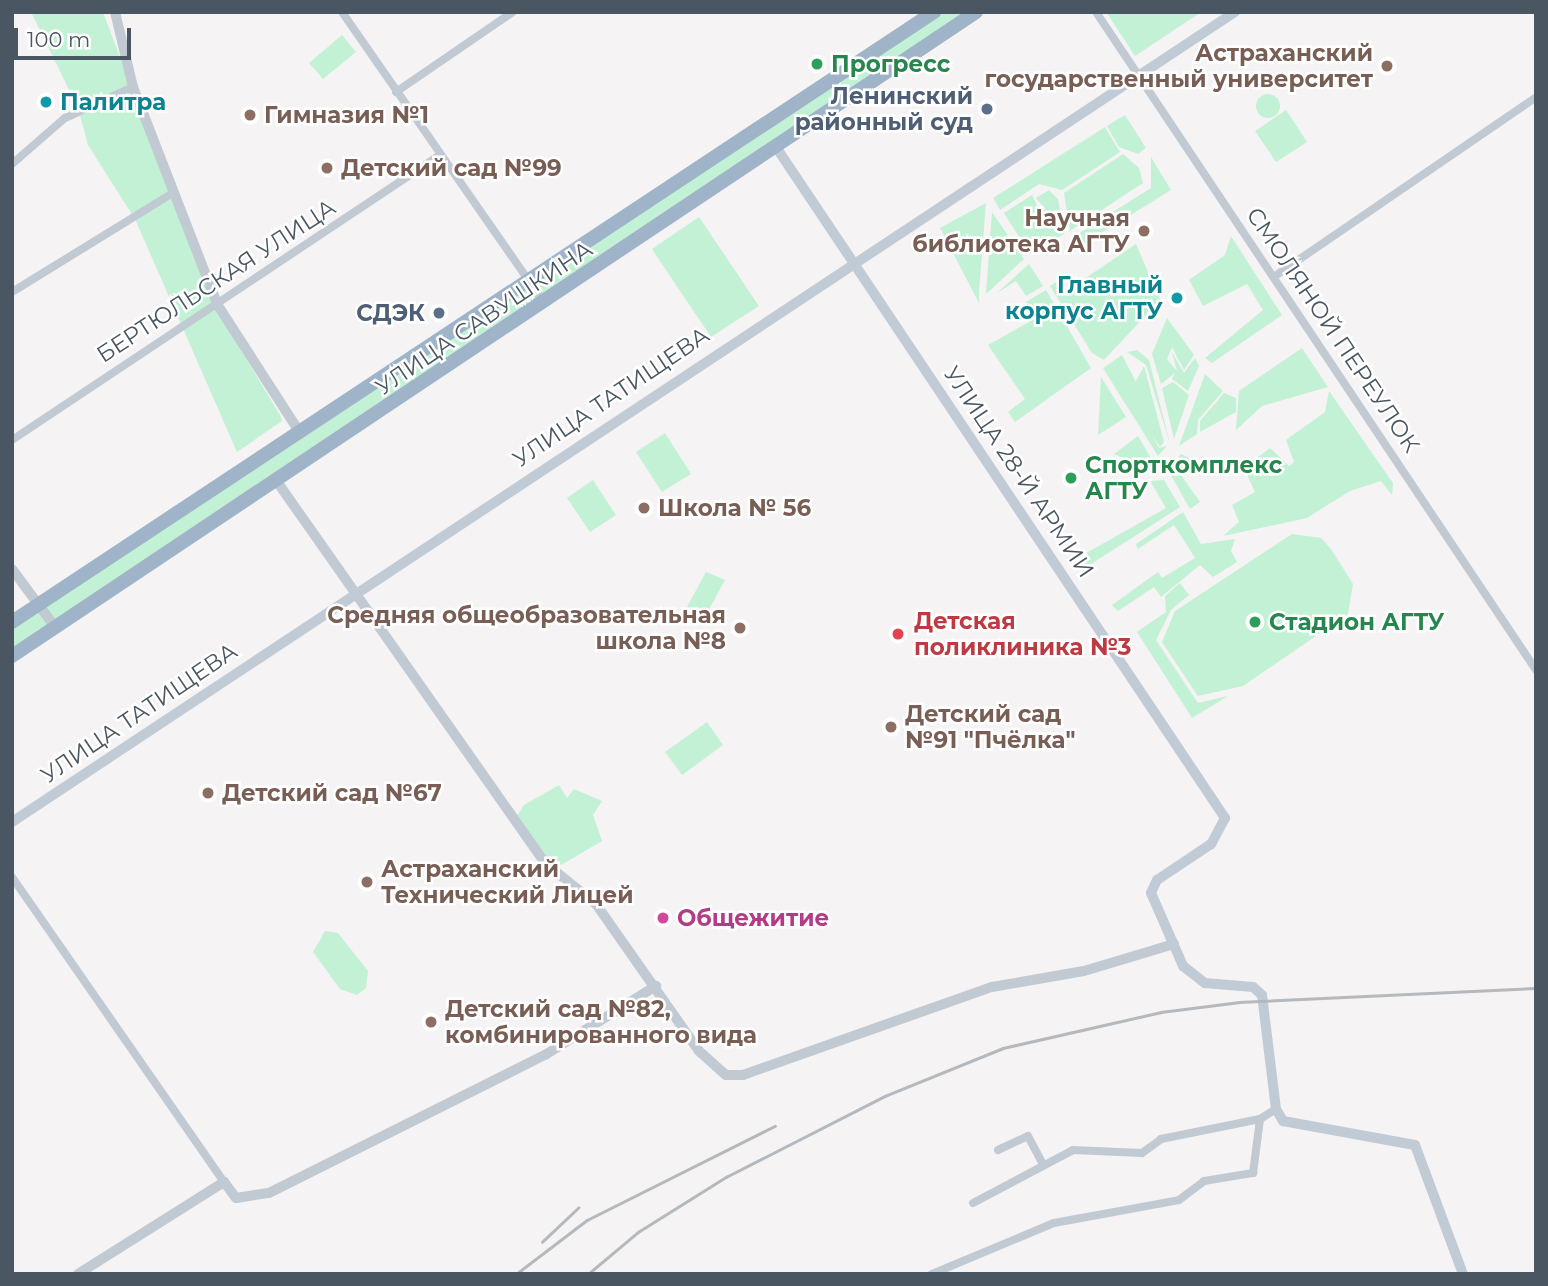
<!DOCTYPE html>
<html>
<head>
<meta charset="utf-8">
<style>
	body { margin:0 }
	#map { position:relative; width:1548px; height:1286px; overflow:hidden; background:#f5f3f3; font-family:Montserrat,sans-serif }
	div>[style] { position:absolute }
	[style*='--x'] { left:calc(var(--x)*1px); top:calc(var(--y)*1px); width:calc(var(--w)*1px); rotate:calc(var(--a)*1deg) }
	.green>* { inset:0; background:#c3f1d5 }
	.round { border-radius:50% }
	.minor>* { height:8px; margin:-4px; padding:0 4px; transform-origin:4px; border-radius:4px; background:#c1cad2 }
	.tertiary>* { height:10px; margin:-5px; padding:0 5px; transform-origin:5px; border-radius:5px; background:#c1cad2 }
	.secondary>* { height:10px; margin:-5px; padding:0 5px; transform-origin:5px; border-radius:5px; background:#c1cbd6 }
	.trunk>* { height:14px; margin:-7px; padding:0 7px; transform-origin:7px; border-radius:7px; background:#9fb4c9 }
	.rail>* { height:2.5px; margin:-1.25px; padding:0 1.25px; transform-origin:1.25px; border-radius:1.25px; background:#b5b8bd }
	.dots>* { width:19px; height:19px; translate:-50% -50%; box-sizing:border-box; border:4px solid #fff; border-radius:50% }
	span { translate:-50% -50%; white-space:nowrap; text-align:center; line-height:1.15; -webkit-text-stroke:5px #fff; paint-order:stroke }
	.education-label { font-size:23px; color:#785e54; font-weight:700 }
	.right { translate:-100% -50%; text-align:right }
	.left { translate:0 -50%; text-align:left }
	.leisure-label { font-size:23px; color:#27864d; font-weight:700 }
	.service-label { font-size:23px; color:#4e5e75; font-weight:700 }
	.culture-label { font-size:23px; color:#0d838f; font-weight:700 }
	.street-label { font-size:23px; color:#4a5661 }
	.health-label { font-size:23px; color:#be3a42; font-weight:700 }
	.hotel-label { font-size:23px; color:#b23c85; font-weight:700 }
	.frame { position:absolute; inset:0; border:14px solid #4a5661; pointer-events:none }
	.scale { position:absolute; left:14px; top:28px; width:117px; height:32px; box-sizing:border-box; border:4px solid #4a5661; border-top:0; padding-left:9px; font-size:21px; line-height:24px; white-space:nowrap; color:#4a5661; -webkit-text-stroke:5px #fff; paint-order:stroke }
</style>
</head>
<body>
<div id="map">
	<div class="green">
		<i style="clip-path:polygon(31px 12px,103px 12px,212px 302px,280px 415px,282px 421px,237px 452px,135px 219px,88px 145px,78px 108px)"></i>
		<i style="clip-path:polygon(937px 12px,971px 12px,12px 656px,12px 623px)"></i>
		<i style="clip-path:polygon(1106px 12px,1201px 12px,1135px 56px)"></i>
		<i style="clip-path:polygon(342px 35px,356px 52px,323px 79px,309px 63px)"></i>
		<i class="round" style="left:1256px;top:94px;width:24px;height:24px"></i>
		<i style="clip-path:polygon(1286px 110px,1307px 142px,1276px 162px,1255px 131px)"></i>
		<i style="clip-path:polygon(1125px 115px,1146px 148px,1138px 154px,1119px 147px,1107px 126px)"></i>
		<i style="clip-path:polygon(1105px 127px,1120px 152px,1062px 190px,1039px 184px,1000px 210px,993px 198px)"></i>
		<i style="clip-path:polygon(1123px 154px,1139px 168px,1143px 183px,1070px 231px,1064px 193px)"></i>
		<i style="clip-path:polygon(1151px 157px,1171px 190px,1082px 245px,1073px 237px,1151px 188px)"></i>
		<i style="clip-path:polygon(1049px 190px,1058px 199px,1064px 234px,1030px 254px,1004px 213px,1032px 195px,1038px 208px,1047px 211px,1036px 198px)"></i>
		<i style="clip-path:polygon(986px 203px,979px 292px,979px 303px,940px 228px)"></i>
		<i style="clip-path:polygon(992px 212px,1024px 259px,986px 294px)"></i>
		<i style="clip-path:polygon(699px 217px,759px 306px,711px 337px,652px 249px)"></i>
		<i style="clip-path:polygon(1231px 236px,1282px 315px,1212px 363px,1205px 358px,1263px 310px,1247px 284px,1203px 306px,1189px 280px,1225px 255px)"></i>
		<i style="clip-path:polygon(1136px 244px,1160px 300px,1104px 360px,1092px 353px,1050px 286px,1058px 281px,1065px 292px)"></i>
		<i style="clip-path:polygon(1029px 264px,1043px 286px,1026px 296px,1016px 281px,997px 293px)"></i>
		<i style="clip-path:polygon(1046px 290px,1091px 368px,1015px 422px,1008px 412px,1025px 399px,988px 345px,1036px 318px,1026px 302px)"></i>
		<i style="clip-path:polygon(1167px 318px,1194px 355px,1184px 370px,1172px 347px,1167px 359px,1177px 371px,1172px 352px,1184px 373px,1195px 358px,1199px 366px,1188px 391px,1172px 379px,1175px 373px,1161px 384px,1152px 354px)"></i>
		<i style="clip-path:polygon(1302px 348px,1328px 387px,1262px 406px,1236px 430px,1239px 391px)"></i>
		<i style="clip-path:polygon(1137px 350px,1149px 360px,1170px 444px,1146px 365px,1127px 352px)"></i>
		<i style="clip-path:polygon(1122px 355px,1136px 382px,1131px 391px,1144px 366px,1164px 442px,1160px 447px,1152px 435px,1159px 448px,1167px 446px,1158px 456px,1103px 368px)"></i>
		<i style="clip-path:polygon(1205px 374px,1223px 391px,1198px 420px,1197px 434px,1179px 446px)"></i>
		<i style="clip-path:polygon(1101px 377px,1126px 417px,1098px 435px)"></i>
		<i style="clip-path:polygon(1173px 382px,1189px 395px,1174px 439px,1162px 388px)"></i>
		<i style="clip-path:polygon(1329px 391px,1393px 483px,1392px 495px,1381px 481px,1350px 491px,1307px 518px,1223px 536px,1239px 522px,1232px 505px,1255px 492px,1244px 468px,1270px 448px,1289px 466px,1294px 462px,1286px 440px,1325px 412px)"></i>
		<i style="clip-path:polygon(1224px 393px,1236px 398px,1236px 412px,1200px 432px,1200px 421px)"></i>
		<i style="clip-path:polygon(665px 433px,691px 474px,662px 492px,636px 452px)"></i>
		<i style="clip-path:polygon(1138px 436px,1154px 463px,1150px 469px,1114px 454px)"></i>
		<i style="clip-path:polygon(1181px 454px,1191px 459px,1179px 472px,1200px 502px,1190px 509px,1168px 470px)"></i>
		<i style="clip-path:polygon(593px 480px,616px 515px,590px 532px,567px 498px)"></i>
		<i style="clip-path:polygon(1164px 480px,1180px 507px,1088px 566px,1081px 556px,1166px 508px,1150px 481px)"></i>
		<i style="clip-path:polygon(1183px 512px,1201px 544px,1235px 539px,1231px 551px,1237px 562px,1213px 577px,1200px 565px,1161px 597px,1154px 587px,1118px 611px,1112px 605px,1158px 572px,1162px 578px,1195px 558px,1174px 525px,1138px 549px,1136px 544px)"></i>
		<i style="clip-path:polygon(1292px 534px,1321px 538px,1331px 549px,1353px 584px,1348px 614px,1243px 686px,1198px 696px,1162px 642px,1175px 611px)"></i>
		<i style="clip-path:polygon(706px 572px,725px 580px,706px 615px,687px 607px)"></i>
		<i style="clip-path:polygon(1180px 583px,1189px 595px,1171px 610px,1156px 640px,1198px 703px,1228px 696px,1192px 718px,1137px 632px,1166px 612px,1165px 596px)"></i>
		<i style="clip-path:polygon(707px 722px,723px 745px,682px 775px,665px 752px)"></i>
		<i style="clip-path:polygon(559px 785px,567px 798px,574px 789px,602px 801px,593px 815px,602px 841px,561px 865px,547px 861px,517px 816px,524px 805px)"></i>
		<i style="clip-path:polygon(325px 931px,338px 933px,368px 971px,366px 988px,357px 995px,340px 989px,313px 952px)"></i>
	</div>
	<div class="minor">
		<i style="--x:342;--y:12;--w:354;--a:55.2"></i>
		<i style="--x:1096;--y:12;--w:792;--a:56.23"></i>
		<i style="--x:396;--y:92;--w:142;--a:-34.4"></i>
		<i style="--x:12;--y:164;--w:70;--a:-41"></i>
		<i style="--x:65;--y:118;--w:75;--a:-24.5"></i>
		<i style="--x:1275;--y:276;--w:316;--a:-34.4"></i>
		<i style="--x:12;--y:292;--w:189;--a:-31.6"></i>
		<i style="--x:12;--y:440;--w:514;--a:-33.66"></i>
		<i style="--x:12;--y:877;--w:371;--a:55.2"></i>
		<i style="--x:998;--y:1150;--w:33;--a:-25"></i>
		<i style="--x:1028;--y:1136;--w:32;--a:62"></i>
		<i style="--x:973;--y:1203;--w:113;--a:-27.9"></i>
		<i style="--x:1073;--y:1150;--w:69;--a:2.5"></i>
		<i style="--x:1142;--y:1153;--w:24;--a:-36"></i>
		<i style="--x:1161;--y:1139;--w:101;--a:-11.4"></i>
		<i style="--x:932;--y:1274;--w:132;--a:-22.7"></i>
		<i style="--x:1054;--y:1223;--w:127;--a:-10.4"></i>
		<i style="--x:1179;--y:1200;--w:31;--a:-37"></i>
		<i style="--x:1204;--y:1181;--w:50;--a:-9.3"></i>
		<i style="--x:1253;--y:1173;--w:54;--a:-82.6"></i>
		<i style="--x:1260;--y:1119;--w:19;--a:-32"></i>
	</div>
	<div class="tertiary">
		<i style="--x:115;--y:12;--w:77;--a:76.5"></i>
		<i style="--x:133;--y:87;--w:233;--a:68.8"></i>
		<i style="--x:217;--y:304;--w:151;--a:57.2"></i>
		<i style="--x:278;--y:483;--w:466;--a:54.9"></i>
		<i style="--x:546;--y:864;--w:64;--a:38.7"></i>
		<i style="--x:596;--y:904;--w:179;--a:55"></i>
		<i style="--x:699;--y:1051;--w:36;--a:42"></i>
		<i style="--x:726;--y:1075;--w:17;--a:0"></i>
		<i style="--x:743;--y:1075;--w:264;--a:-19.5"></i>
		<i style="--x:992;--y:987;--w:93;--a:-9.9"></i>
		<i style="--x:1084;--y:971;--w:94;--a:-16.7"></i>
		<i style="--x:12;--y:569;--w:72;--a:53.4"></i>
		<i style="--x:78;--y:1274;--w:173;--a:-32.2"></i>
		<i style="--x:224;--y:1182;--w:20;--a:53"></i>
		<i style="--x:236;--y:1198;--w:33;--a:-9"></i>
		<i style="--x:269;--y:1193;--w:309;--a:-26.6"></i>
		<i style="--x:545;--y:1055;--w:131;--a:-31.9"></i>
	</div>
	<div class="secondary">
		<i style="--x:778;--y:150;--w:804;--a:56.21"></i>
		<i style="--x:1225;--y:818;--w:30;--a:118"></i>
		<i style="--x:1211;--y:844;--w:65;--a:146.3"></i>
		<i style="--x:1157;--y:880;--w:14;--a:115"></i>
		<i style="--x:1151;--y:893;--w:80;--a:66.3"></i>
		<i style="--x:1183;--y:966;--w:28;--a:38"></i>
		<i style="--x:1205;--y:983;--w:48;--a:4.8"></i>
		<i style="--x:1253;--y:987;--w:12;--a:42"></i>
		<i style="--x:1262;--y:995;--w:115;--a:83"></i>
		<i style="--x:1276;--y:1109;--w:14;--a:60"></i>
		<i style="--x:1283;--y:1121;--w:134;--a:10.3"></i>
		<i style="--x:1415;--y:1145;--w:138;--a:69.6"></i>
		<i style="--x:12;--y:822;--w:1467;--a:-33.52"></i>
	</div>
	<div class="trunk">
		<i style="--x:12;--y:622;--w:1106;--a:-33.49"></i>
		<i style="--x:12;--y:656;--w:1159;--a:-33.74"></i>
	</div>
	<div class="rail">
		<i style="--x:542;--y:1242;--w:50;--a:-43.4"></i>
		<i style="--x:516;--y:1274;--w:89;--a:-37.3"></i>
		<i style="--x:587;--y:1220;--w:210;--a:-26.6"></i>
		<i style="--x:588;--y:1274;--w:65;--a:-40"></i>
		<i style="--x:638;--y:1232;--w:104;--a:-32"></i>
		<i style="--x:726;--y:1177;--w:178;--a:-27"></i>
		<i style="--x:885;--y:1096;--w:127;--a:-22.1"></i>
		<i style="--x:1003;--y:1048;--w:162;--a:-12.8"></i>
		<i style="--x:1161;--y:1012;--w:79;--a:-7.3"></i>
		<i style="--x:1239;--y:1002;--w:297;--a:-2.7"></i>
	</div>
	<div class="dots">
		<i style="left:817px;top:64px;background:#2e9e5b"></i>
		<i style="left:1387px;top:66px;background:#8d6e63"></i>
		<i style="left:46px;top:102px;background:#0f9aa8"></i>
		<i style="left:987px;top:109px;background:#5c6f8a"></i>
		<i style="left:250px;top:115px;background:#8d6e63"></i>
		<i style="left:327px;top:168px;background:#8d6e63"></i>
		<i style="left:1144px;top:231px;background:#8d6e63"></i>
		<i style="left:1177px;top:298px;background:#0f9aa8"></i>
		<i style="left:439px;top:313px;background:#5c6f8a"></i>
		<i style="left:1071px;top:478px;background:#2e9e5b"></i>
		<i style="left:644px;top:508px;background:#8d6e63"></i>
		<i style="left:1255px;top:622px;background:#2e9e5b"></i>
		<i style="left:740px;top:628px;background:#8d6e63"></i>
		<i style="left:898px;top:634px;background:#e0444e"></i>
		<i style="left:891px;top:727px;background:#8d6e63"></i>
		<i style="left:208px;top:793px;background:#8d6e63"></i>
		<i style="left:367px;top:882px;background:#8d6e63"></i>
		<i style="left:663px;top:918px;background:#d1479c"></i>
		<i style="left:431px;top:1022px;background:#8d6e63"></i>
	</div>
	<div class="education-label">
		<span class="right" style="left:1373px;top:66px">Астраханский<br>государственный университет</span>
		<span class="left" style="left:264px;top:115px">Гимназия №1</span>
		<span class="left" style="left:341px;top:168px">Детский сад №99</span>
		<span class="right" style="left:1130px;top:231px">Научная<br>библиотека АГТУ</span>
		<span class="left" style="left:658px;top:508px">Школа № 56</span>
		<span class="right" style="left:726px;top:628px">Средняя общеобразовательная<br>школа №8</span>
		<span class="left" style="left:905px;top:727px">Детский сад<br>№91 "Пчёлка"</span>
		<span class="left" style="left:222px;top:793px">Детский сад №67</span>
		<span class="left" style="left:381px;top:882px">Астраханский<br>Технический Лицей</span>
		<span class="left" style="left:445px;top:1022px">Детский сад №82,<br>комбинированного вида</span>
	</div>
	<div class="leisure-label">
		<span class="left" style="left:831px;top:64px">Прогресс</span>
		<span class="left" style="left:1085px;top:478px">Спорткомплекс<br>АГТУ</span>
		<span class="left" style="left:1269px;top:622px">Стадион АГТУ</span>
	</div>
	<div class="service-label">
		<span class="right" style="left:973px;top:109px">Ленинский<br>районный суд</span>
		<span class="right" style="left:425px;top:313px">СДЭК</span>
	</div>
	<div class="culture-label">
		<span class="left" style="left:60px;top:102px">Палитра</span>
		<span class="right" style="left:1163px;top:298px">Главный<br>корпус АГТУ</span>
	</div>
	<div class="street-label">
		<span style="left:216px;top:281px;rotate:-33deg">БЕРТЮЛЬСКАЯ УЛИЦА</span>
		<span style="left:484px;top:318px;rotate:-34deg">УЛИЦА САВУШКИНА</span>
		<span style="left:1333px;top:330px;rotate:56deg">СМОЛЯНОЙ ПЕРЕУЛОК</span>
		<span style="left:611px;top:397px;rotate:-34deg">УЛИЦА ТАТИЩЕВА</span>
		<span style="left:1019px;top:472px;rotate:56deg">УЛИЦА 28-Й АРМИИ</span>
		<span style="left:139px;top:713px;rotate:-34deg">УЛИЦА ТАТИЩЕВА</span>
	</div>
	<div class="health-label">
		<span class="left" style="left:914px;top:634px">Детская<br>поликлиника №3</span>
	</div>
	<div class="hotel-label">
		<span class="left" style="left:677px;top:918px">Общежитие</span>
	</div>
	<div class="frame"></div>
	<div class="scale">100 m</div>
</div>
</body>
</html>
